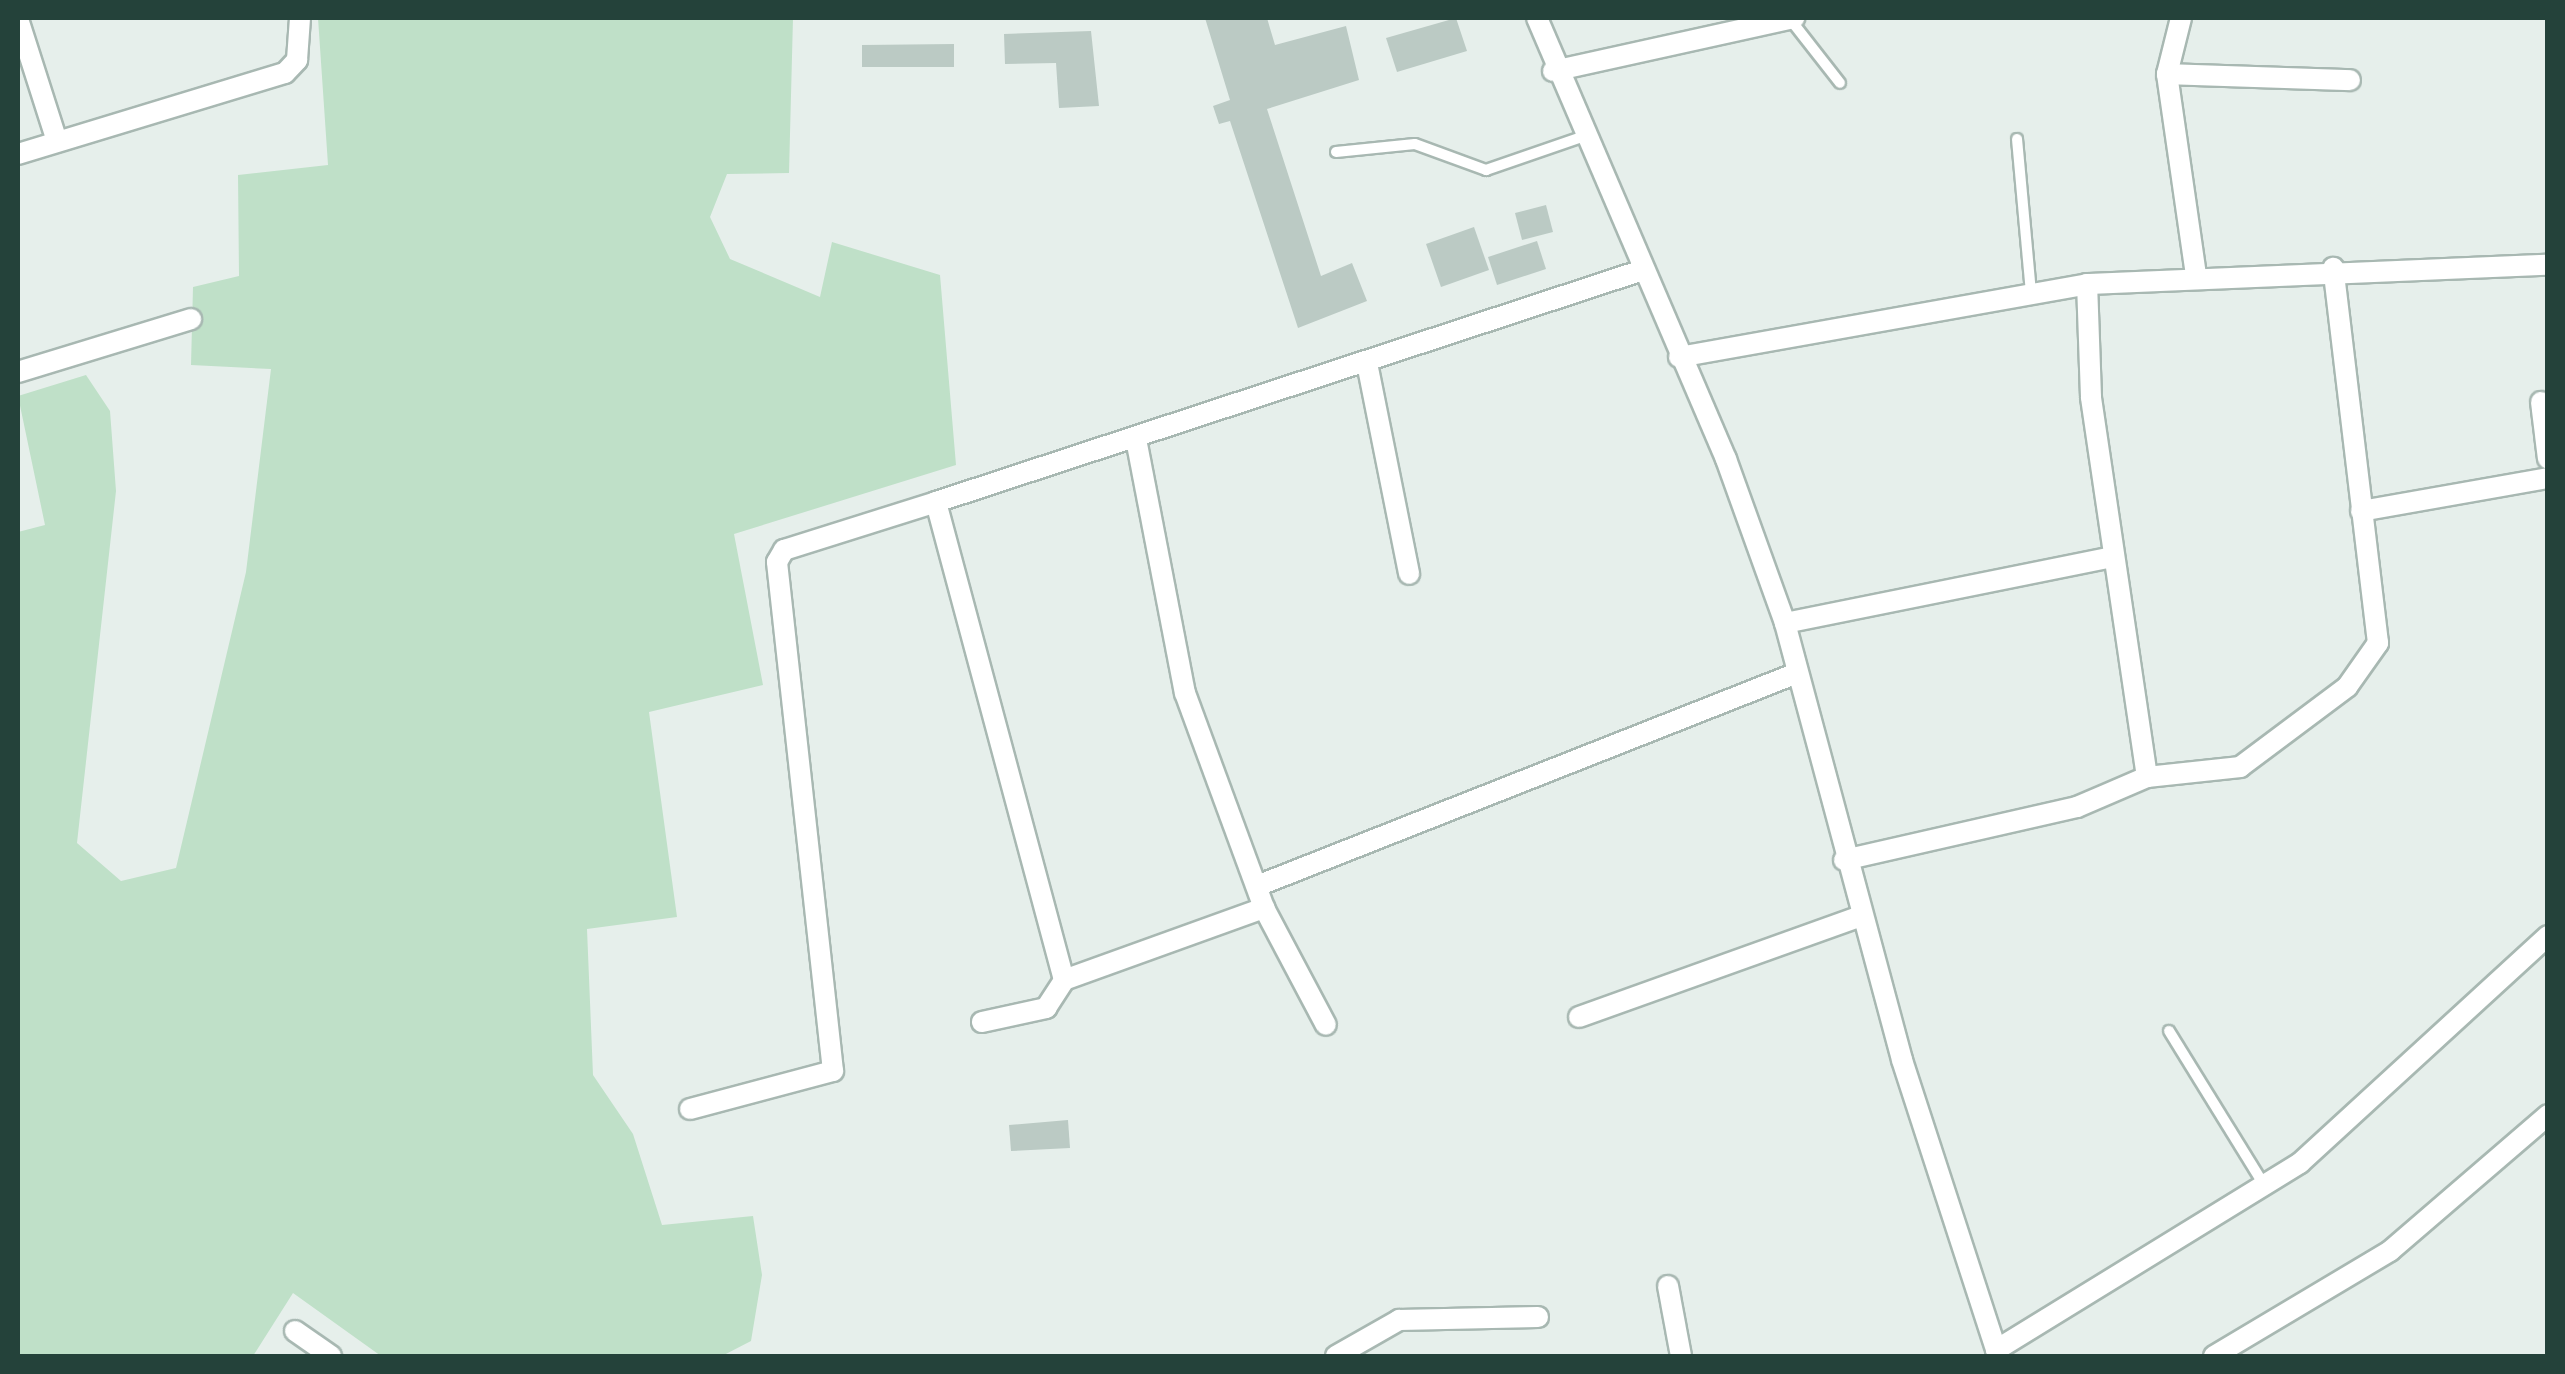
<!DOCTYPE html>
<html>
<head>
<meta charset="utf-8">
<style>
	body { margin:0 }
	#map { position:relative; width:2565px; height:1374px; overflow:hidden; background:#e6efeb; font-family:Raleway,sans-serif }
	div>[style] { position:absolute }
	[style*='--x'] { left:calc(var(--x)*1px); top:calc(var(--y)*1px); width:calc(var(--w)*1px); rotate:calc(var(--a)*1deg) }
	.green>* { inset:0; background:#bfe0c8 }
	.building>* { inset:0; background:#bbcac4 }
	.roads { filter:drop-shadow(2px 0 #a8b8b2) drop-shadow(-2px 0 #a8b8b2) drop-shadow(0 2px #a8b8b2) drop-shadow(0 -2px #a8b8b2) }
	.lane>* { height:10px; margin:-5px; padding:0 5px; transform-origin:5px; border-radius:5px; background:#fff }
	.street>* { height:20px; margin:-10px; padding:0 10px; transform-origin:10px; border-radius:10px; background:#fff }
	span { translate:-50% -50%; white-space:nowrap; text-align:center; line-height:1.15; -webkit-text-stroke:9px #f7fbf9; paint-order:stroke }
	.frame { position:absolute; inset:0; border:20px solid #24423a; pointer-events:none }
</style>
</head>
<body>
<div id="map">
	<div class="green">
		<i style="clip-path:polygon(318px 18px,793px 18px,789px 173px,727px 174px,710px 217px,730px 259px,820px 297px,832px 242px,940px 275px,956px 465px,734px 534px,763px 685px,649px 712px,677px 917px,587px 929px,593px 1075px,633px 1134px,662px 1225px,753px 1216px,762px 1275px,751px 1341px,722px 1356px,381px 1356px,293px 1293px,253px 1356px,18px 1356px,18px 532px,45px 525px,18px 396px,86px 375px,110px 411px,116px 491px,77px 843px,121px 881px,176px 868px,246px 572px,271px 369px,191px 365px,193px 287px,239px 276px,238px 175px,328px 165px)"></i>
	</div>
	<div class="building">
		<i style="clip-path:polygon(1205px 18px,1267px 18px,1275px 45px,1346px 26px,1359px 80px,1267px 109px,1321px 276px,1352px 263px,1367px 301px,1298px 328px,1230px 121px,1219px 124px,1213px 106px,1230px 100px)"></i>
		<i style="clip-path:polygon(1456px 18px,1467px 51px,1397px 72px,1386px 38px)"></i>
		<i style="clip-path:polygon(1091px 31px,1099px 106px,1059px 108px,1056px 63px,1005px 64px,1004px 34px)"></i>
		<i style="clip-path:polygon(954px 44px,954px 67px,862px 67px,862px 45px)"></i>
		<i style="clip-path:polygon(1546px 205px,1553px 232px,1522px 240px,1515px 213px)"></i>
		<i style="clip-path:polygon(1474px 227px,1489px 270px,1441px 287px,1426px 244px)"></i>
		<i style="clip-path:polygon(1537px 241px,1546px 269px,1497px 285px,1488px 257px)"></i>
		<i style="clip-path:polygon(1068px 1120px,1070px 1148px,1011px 1151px,1009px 1125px)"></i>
	</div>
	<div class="roads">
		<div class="lane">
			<i style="--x:1790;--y:19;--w:81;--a:52"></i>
			<i style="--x:2017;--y:139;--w:156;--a:84.8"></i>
			<i style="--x:1336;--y:152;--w:79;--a:-5.8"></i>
			<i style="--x:1415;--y:144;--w:76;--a:20.1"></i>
			<i style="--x:1486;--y:170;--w:102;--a:-19"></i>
			<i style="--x:2169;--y:1031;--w:181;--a:58.3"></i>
		</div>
		<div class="street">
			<i style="--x:1537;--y:18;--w:480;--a:66.8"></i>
			<i style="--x:1726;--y:459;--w:174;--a:70.2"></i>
			<i style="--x:1785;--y:623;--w:452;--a:75"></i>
			<i style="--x:1902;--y:1060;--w:311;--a:72"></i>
			<i style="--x:2181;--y:18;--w:58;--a:104"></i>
			<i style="--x:2167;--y:74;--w:204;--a:81.8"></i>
			<i style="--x:18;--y:19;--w:128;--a:72.3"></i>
			<i style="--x:1553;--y:71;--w:247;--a:-12.4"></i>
			<i style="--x:2167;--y:74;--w:183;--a:1.9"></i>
			<i style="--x:18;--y:154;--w:279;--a:-16.9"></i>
			<i style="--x:285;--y:73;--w:18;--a:-47"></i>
			<i style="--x:297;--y:60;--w:42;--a:-85.9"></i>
			<i style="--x:1679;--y:357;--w:414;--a:-10.1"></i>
			<i style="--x:2087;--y:284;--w:461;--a:-2.4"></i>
			<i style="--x:1367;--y:363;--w:215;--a:78.7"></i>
			<i style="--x:18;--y:372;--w:181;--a:-17"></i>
			<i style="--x:2541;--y:402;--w:57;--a:83"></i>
			<i style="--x:1136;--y:439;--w:259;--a:79.1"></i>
			<i style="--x:1185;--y:693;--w:229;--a:69.8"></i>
			<i style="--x:1264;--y:908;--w:132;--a:62.1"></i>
			<i style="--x:2361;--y:511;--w:190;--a:-10"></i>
			<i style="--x:1785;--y:623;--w:333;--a:-11.4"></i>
			<i style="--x:2147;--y:777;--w:94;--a:-6.1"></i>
			<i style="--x:2240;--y:767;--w:134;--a:-36.8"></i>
			<i style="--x:2347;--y:687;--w:54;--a:-54.8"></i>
			<i style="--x:2378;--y:643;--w:378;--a:-96.8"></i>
			<i style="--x:1844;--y:860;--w:239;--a:-12.8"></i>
			<i style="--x:2077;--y:807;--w:76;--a:-23.2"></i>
			<i style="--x:2147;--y:777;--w:384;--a:-98.4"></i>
			<i style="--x:2091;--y:397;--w:113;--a:-92"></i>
			<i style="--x:1262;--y:884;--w:575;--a:-21.52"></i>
			<i style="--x:1064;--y:980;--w:213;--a:-19.8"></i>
			<i style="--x:1579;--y:1017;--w:300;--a:-19.7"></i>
			<i style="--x:982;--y:1022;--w:66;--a:-12.3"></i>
			<i style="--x:1046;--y:1008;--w:33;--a:-57"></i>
			<i style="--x:1064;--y:980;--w:495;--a:-105"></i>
			<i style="--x:936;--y:502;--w:741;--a:-18.17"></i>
			<i style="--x:690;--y:1109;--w:148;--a:-14.9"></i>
			<i style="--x:833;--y:1071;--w:512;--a:-96.28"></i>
			<i style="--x:777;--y:562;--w:14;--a:-60"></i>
			<i style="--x:784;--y:550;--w:159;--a:-17.5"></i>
			<i style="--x:1668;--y:1286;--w:71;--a:79.5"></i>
			<i style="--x:295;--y:1331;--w:44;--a:34.8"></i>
			<i style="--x:1996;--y:1350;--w:357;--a:-31.6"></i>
			<i style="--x:2300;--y:1163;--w:336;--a:-42.5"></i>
			<i style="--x:1336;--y:1356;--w:73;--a:-29.7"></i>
			<i style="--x:1399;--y:1320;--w:139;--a:-1.2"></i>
			<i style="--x:2214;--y:1356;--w:205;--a:-30.8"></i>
			<i style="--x:2390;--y:1251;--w:208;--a:-40.7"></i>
		</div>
	</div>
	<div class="frame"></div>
</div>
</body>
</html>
